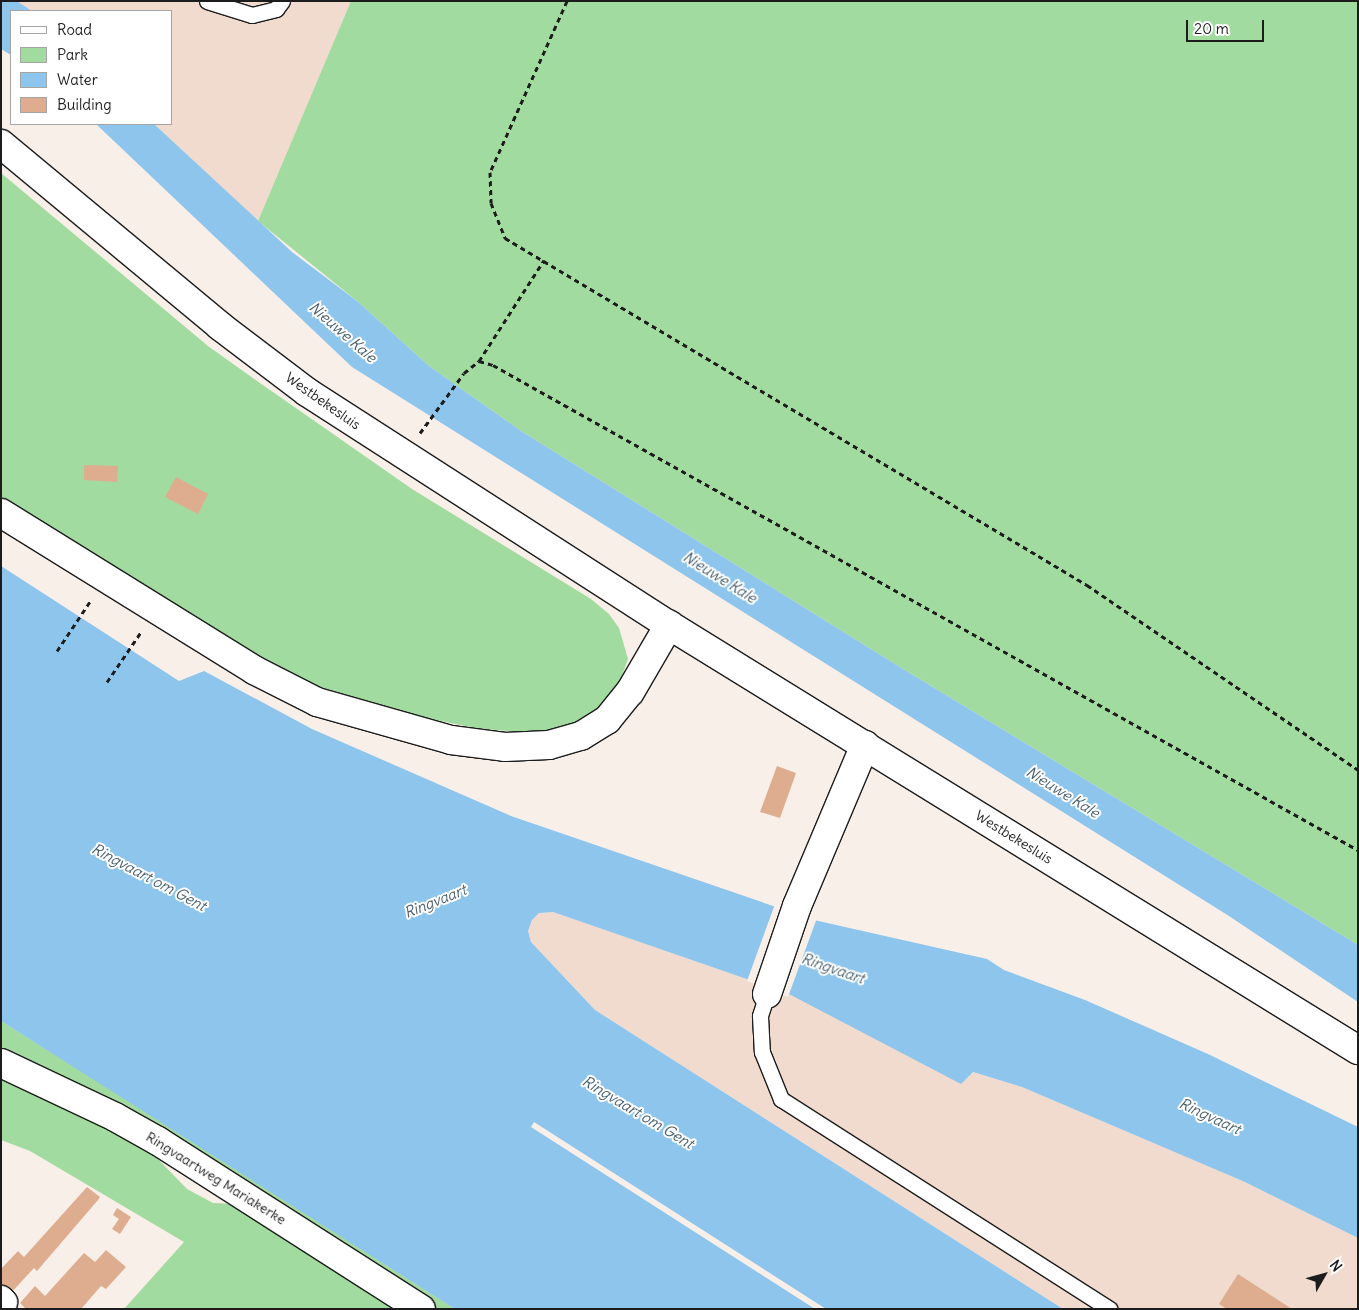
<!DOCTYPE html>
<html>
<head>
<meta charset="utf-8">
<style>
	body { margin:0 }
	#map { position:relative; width:1359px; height:1310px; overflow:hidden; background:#f8efe9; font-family:Delius,sans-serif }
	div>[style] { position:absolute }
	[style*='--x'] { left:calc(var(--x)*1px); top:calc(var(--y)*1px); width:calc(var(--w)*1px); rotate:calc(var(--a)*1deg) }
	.built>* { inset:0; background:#f0dbce }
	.green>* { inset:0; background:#a2db9f }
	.water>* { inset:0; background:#8dc5ec }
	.pier>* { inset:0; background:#f8efe9 }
	.building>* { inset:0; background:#dead90 }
	.path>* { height:3px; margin-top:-1.5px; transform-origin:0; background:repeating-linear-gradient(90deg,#1c1c1c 0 5px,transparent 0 9px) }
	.roads { filter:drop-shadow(1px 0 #1c1c1c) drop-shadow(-1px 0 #1c1c1c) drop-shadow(0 1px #1c1c1c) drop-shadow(0 -1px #1c1c1c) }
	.service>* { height:15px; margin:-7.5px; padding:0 7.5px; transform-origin:7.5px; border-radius:7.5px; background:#fff }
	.minor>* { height:28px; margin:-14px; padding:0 14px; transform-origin:14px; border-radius:14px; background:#fff }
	span { translate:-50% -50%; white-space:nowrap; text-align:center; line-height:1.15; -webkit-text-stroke:4px #fff; paint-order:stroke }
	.street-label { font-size:14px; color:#1c1c1c }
	.water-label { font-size:15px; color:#49606f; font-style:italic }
	.frame { position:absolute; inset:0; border:2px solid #1c1c1c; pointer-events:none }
	.legend { position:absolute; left:10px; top:10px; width:162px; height:115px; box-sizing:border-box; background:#fff; border:1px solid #a4a4a4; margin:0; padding:6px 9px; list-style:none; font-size:15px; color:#1c1c1c }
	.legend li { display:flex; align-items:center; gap:10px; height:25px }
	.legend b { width:25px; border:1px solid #a4a4a4 }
	.north { position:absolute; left:1299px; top:1250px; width:50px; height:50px; -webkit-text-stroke:4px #fff; paint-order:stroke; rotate:52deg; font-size:14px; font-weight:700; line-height:20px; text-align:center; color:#1c1c1c }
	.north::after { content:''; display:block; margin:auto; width:18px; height:22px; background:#1c1c1c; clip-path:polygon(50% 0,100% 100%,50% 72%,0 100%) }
	.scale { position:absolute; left:1186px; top:20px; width:78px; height:22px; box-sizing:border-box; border:2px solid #1c1c1c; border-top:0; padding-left:6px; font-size:15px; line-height:18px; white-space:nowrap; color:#1c1c1c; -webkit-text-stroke:4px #fff; paint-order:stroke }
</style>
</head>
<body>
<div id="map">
	<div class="built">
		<i style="clip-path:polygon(17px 1px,351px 1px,258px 221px,154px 124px,171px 124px,171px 11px,32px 11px)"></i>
		<i style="clip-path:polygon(553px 912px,787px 993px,972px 1072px,1022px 1087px,1245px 1182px,1358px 1238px,1358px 1309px,1063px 1309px,595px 1010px,531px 942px,528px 931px,532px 920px,539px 913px)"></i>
	</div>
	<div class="green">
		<i style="clip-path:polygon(351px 1px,1358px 1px,1358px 945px,903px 669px,521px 431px,429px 366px,357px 301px,258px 221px)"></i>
		<i style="clip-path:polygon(1px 173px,208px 346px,260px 383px,412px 489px,591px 599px,609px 614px,619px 628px,628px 659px,616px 692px,602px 708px,585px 721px,560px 729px,519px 732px,475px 728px,426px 718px,320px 687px,273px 664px,184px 612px,1px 497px)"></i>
		<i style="clip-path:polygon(1px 1021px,218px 1157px,455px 1309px,435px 1309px,149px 1128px,1px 1057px)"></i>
		<i style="clip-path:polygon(1px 1079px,108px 1129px,154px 1155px,187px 1189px,213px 1203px,234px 1204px,405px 1309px,124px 1309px,184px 1242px,30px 1151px,1px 1140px)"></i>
	</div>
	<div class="water">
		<i style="clip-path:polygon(1px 1px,17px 1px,32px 11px,11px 11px,11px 55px,1px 49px)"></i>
		<i style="clip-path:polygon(96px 124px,154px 124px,292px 252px,357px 301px,429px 366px,521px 431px,903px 669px,1358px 945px,1358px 1002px,1229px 916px,352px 367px)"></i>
		<i style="clip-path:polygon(1px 566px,179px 681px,204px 671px,312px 729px,511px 816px,814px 920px,987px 959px,1004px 970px,1085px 1000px,1208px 1054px,1358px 1127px,1358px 1238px,1245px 1182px,1022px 1087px,973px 1072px,961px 1084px,787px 993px,553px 912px,539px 913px,532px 920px,528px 931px,531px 942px,595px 1010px,1063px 1309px,826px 1309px,534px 1122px,531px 1127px,815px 1309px,455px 1309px,1px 1021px)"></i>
	</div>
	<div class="pier">
		<i style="clip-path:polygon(775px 904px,817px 918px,788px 997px,747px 981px)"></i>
	</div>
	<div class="building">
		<i style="clip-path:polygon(84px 465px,118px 466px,117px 482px,84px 480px)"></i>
		<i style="clip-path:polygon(176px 477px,208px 494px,198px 514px,165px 497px)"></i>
		<i style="clip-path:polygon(777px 766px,796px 773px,780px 818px,760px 812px)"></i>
		<i style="clip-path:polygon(87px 1187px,100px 1197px,98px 1200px,37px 1271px,34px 1268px,10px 1294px,1px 1287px,1px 1269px,18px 1251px,24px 1257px)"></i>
		<i style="clip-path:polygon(117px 1208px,131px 1217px,120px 1234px,112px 1229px,119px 1219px,113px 1215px)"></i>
		<i style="clip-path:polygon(106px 1250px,126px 1267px,106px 1289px,101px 1286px,81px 1309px,26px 1309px,20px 1303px,35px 1286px,45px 1296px,84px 1253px,95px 1262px)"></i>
		<i style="clip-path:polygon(1238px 1274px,1292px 1309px,1227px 1309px,1219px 1304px)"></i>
	</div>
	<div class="path">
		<i style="--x:567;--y:1;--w:188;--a:114.2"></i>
		<i style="--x:490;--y:172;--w:31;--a:88"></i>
		<i style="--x:491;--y:203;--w:38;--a:68"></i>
		<i style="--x:505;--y:238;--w:678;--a:30.8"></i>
		<i style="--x:1087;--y:585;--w:328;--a:34.3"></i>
		<i style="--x:479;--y:361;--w:120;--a:-57.2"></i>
		<i style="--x:420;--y:433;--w:74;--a:-53.7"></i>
		<i style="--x:464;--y:373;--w:19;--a:-39"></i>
		<i style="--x:479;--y:361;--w:15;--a:16"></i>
		<i style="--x:493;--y:365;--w:992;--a:29.28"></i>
		<i style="--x:57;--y:651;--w:61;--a:-56.3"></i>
		<i style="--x:107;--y:682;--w:60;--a:-55.8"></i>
	</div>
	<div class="roads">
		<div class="service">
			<i style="--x:207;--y:1;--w:47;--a:17.3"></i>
			<i style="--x:252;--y:15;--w:25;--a:-14"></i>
			<i style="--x:276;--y:9;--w:10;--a:-53"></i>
			<i style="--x:767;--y:994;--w:23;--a:108"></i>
			<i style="--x:760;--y:1016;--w:36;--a:87"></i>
			<i style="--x:762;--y:1052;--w:51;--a:68"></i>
			<i style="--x:781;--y:1099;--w:390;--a:32.6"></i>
		</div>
		<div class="minor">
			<i style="--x:1;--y:144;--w:285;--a:39.7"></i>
			<i style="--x:220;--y:326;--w:109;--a:37.2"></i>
			<i style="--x:307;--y:392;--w:431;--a:32.8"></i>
			<i style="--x:669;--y:625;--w:810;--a:31.67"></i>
			<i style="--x:1;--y:513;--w:298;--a:31.8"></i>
			<i style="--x:254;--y:670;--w:71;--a:26.9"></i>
			<i style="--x:317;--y:702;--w:139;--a:15.8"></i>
			<i style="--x:451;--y:740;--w:54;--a:7.4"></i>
			<i style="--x:505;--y:747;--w:44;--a:-2.6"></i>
			<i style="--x:549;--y:745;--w:33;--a:-16"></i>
			<i style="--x:581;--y:736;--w:31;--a:-32"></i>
			<i style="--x:607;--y:720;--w:36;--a:-51"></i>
			<i style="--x:630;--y:692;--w:78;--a:-59.8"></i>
			<i style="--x:767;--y:994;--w:93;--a:-71.2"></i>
			<i style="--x:797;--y:906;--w:175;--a:-67.1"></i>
			<i style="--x:1;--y:1063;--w:126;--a:25.3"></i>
			<i style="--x:115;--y:1117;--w:49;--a:29.2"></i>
			<i style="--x:158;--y:1141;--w:312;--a:32.6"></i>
			<i style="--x:1;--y:1300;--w:3;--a:45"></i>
		</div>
	</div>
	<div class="street-label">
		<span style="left:323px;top:401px;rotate:35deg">Westbekesluis</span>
		<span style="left:1014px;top:837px;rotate:32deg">Westbekesluis</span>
		<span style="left:216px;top:1178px;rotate:32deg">Ringvaartweg Mariakerke</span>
	</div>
	<div class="water-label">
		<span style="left:343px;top:332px;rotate:41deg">Nieuwe Kale</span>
		<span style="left:720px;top:577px;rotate:32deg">Nieuwe Kale</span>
		<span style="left:1063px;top:792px;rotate:32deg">Nieuwe Kale</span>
		<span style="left:149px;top:877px;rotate:28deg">Ringvaart om Gent</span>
		<span style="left:435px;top:901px;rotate:-22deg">Ringvaart</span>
		<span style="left:833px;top:968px;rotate:19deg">Ringvaart</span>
		<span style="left:638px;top:1112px;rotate:31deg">Ringvaart om Gent</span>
		<span style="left:1210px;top:1116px;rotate:25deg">Ringvaart</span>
	</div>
	<div class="frame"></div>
	<ul class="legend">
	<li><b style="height:6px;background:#fff"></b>Road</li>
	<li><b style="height:14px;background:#a2db9f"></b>Park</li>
	<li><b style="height:14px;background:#8dc5ec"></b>Water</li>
	<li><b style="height:14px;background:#dead90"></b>Building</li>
	</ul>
	<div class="north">N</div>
	<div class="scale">20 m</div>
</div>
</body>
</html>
